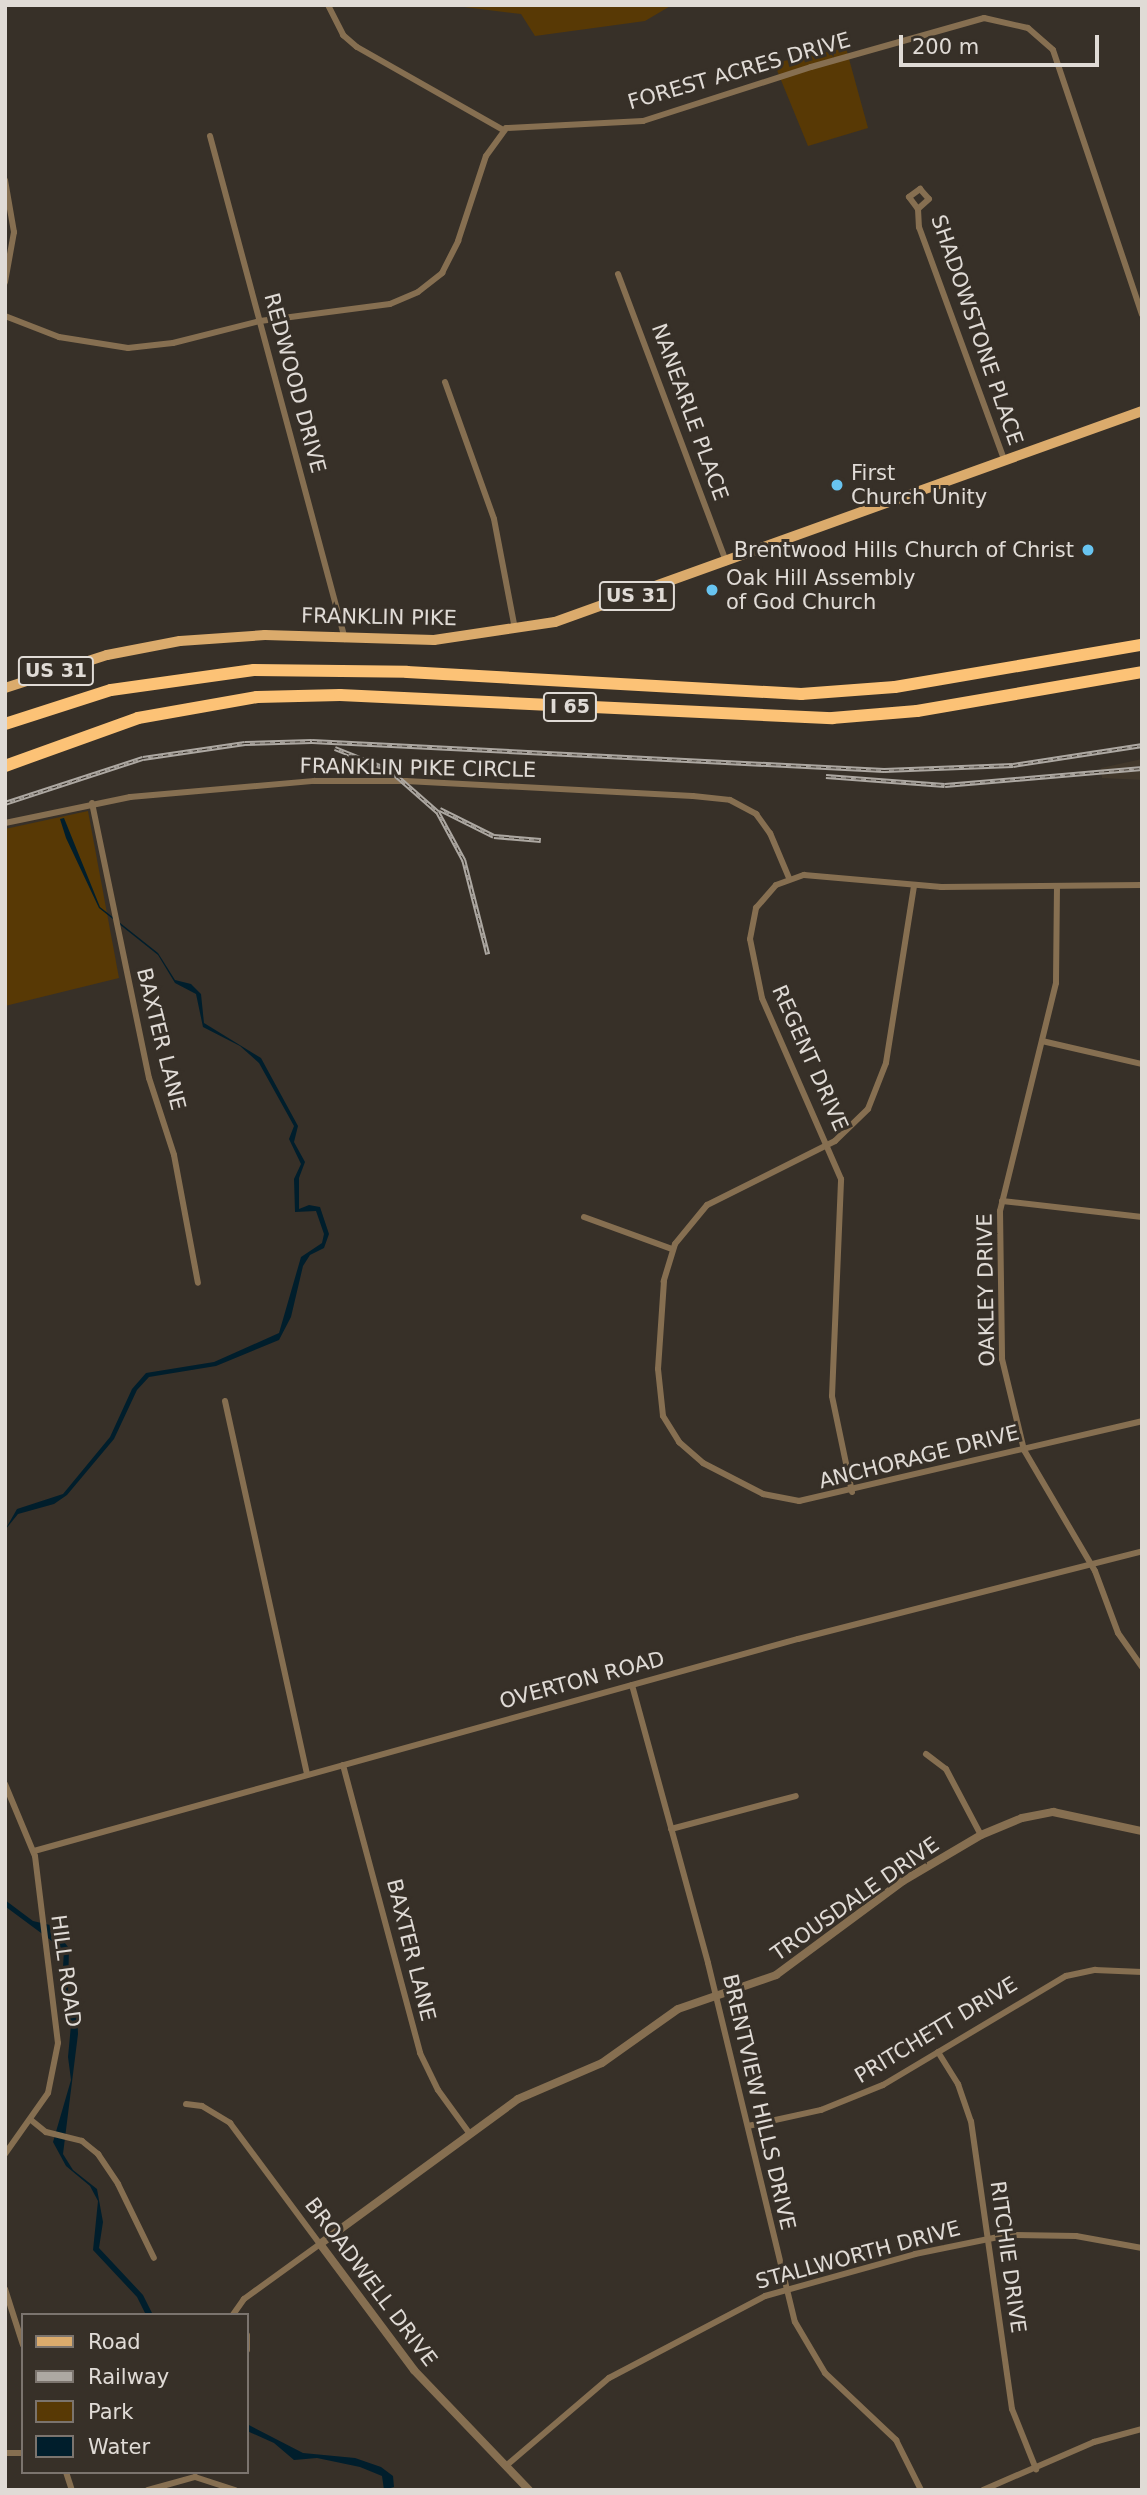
<!DOCTYPE html>
<html>
<head>
<meta charset="utf-8">
<style>
	body { margin:0 }
	#map { position:relative; width:1147px; height:2495px; overflow:hidden; background:#373028; font-family:"DejaVu Sans",sans-serif }
	div>[style] { position:absolute }
	[style*='--x'] { left:calc(var(--x)*1px); top:calc(var(--y)*1px); width:calc(var(--w)*1px); rotate:calc(var(--a)*1deg) }
	.built>* { inset:0; background:#42382b }
	.green>* { inset:0; background:#583905 }
	.water>* { inset:0; background:#001e2c }
	.minor>* { height:6px; margin:-3px; padding:0 3px; transform-origin:3px; border-radius:3px; background:#866f51 }
	.tertiary>* { height:8px; margin:-4px; padding:0 4px; transform-origin:4px; border-radius:4px; background:#866f51 }
	.primary>* { height:10px; margin:-5px; padding:0 5px; transform-origin:5px; border-radius:5px; background:#dbab6c }
	.motorway>* { height:12px; margin:-6px; padding:0 6px; transform-origin:6px; border-radius:6px; background:#fcc276 }
	.rail>* { height:4.5px; margin-top:-2.25px; transform-origin:0; background:repeating-linear-gradient(90deg,#373028 0 5px,#ada8a2 0 10px); box-sizing:border-box; border-block:2px solid #ada8a2 }
	.dots>* { width:19px; height:19px; translate:-50% -50%; box-sizing:border-box; border:4px solid #373028; border-radius:50% }
	span { translate:-50% -50%; white-space:nowrap; text-align:center; line-height:1.15; -webkit-text-stroke:6px #373028; paint-order:stroke }
	.shield-label span { padding:2px 5px; background:#373028; border:2px solid; border-radius:5px; -webkit-text-stroke-width:0 }
	.shield-label { font-size:19px; color:#e0dbd6; font-weight:700 }
	.street-label { font-size:21px; color:#e0dbd6 }
	.poi-label { font-size:21px; color:#e0dbd6 }
	.left { translate:0 -50%; text-align:left }
	.right { translate:-100% -50%; text-align:right }
	.frame { position:absolute; inset:0; border:7px solid #e0dbd6; pointer-events:none }
	.legend { position:absolute; left:21px; top:2313px; width:228px; height:161px; box-sizing:border-box; background:#373028; border:2px solid #7b746e; margin:0; padding:9px 12px; list-style:none; font-size:21px; color:#e0dbd6 }
	.legend li { display:flex; align-items:center; gap:14px; height:35px }
	.legend b { width:35px; border:2px solid #7b746e }
	.scale { position:absolute; left:899px; top:35px; width:200px; height:32px; box-sizing:border-box; border:4px solid #e0dbd6; border-top:0; padding-left:9px; font-size:21px; line-height:24px; white-space:nowrap; color:#e0dbd6; -webkit-text-stroke:5px #373028; paint-order:stroke }
</style>
</head>
<body>
<div id="map">
	<div class="built">
		<i style="clip-path:polygon(1142px 759px,1142px 780px,1102px 778px,1101px 768px)"></i>
	</div>
	<div class="green">
		<i style="clip-path:polygon(448px 5px,672px 5px,645px 21px,535px 36px,521px 14px)"></i>
		<i style="clip-path:polygon(846px 48px,868px 128px,808px 146px,774px 63px)"></i>
		<i style="clip-path:polygon(88px 811px,119px 978px,5px 1006px,5px 829px)"></i>
	</div>
	<div class="water">
		<i style="clip-path:polygon(64px 818px,100px 907px,158px 953px,175px 980px,191px 984px,201px 994px,204px 1023px,261px 1058px,298px 1126px,294px 1142px,305px 1162px,299px 1178px,299px 1209px,309px 1205px,320px 1207px,329px 1234px,324px 1248px,310px 1255px,303px 1266px,291px 1317px,279px 1340px,216px 1366px,149px 1377px,137px 1390px,114px 1439px,67px 1495px,54px 1504px,18px 1514px,5px 1530px,17px 1509px,63px 1494px,110px 1437px,132px 1389px,146px 1373px,214px 1362px,279px 1333px,301px 1257px,322px 1243px,324px 1234px,316px 1211px,295px 1212px,294px 1179px,301px 1164px,289px 1139px,294px 1126px,259px 1063px,240px 1046px,203px 1027px,196px 994px,175px 983px,158px 955px,99px 908px,66px 838px,60px 819px)"></i>
		<i style="clip-path:polygon(5px 1900px,33px 1921px,50px 1925px,69px 1948px,68px 1991px,77px 2012px,78px 2034px,63px 2154px,73px 2170px,97px 2189px,103px 2222px,99px 2248px,143px 2295px,153px 2315px,146px 2315px,137px 2297px,93px 2250px,98px 2201px,90px 2186px,66px 2166px,53px 2142px,71px 2080px,68px 2057px,71px 2025px,62px 1984px,64px 1950px,6px 1907px)"></i>
		<i style="clip-path:polygon(247px 2424px,303px 2453px,355px 2458px,381px 2467px,393px 2476px,394px 2487px,384px 2490px,382px 2476px,360px 2467px,317px 2458px,294px 2460px,274px 2443px,247px 2431px)"></i>
	</div>
	<div class="minor">
		<i style="--x:328;--y:5;--w:34;--a:63"></i>
		<i style="--x:343;--y:35;--w:18;--a:41"></i>
		<i style="--x:357;--y:47;--w:168;--a:29.6"></i>
		<i style="--x:210;--y:136;--w:521;--a:74.98"></i>
		<i style="--x:5;--y:180;--w:53;--a:80.2"></i>
		<i style="--x:14;--y:232;--w:51;--a:100.2"></i>
		<i style="--x:918;--y:209;--w:15;--a:-127"></i>
		<i style="--x:909;--y:197;--w:14;--a:-36"></i>
		<i style="--x:920;--y:189;--w:13;--a:48"></i>
		<i style="--x:929;--y:199;--w:15;--a:138"></i>
		<i style="--x:918;--y:209;--w:18;--a:87"></i>
		<i style="--x:919;--y:227;--w:250;--a:69.9"></i>
		<i style="--x:618;--y:274;--w:308;--a:69.4"></i>
		<i style="--x:5;--y:316;--w:58;--a:21.3"></i>
		<i style="--x:59;--y:337;--w:70;--a:9.1"></i>
		<i style="--x:128;--y:348;--w:45;--a:-6.3"></i>
		<i style="--x:173;--y:343;--w:90;--a:-14.2"></i>
		<i style="--x:260;--y:321;--w:131;--a:-7.5"></i>
		<i style="--x:390;--y:304;--w:30;--a:-23"></i>
		<i style="--x:418;--y:292;--w:31;--a:-38"></i>
		<i style="--x:442;--y:273;--w:36;--a:-63"></i>
		<i style="--x:458;--y:241;--w:89;--a:-71.8"></i>
		<i style="--x:486;--y:156;--w:34;--a:-54"></i>
		<i style="--x:506;--y:128;--w:137;--a:-2.9"></i>
		<i style="--x:643;--y:121;--w:176;--a:-17.8"></i>
		<i style="--x:811;--y:67;--w:180;--a:-15.8"></i>
		<i style="--x:984;--y:18;--w:45;--a:12.8"></i>
		<i style="--x:1028;--y:28;--w:33;--a:41"></i>
		<i style="--x:1053;--y:50;--w:279;--a:71.4"></i>
		<i style="--x:445;--y:382;--w:145;--a:70.3"></i>
		<i style="--x:494;--y:519;--w:112;--a:79.2"></i>
		<i style="--x:92;--y:803;--w:281;--a:78.3"></i>
		<i style="--x:149;--y:1078;--w:81;--a:72"></i>
		<i style="--x:174;--y:1155;--w:130;--a:79.4"></i>
		<i style="--x:5;--y:823;--w:128;--a:-11.7"></i>
		<i style="--x:130;--y:797;--w:185;--a:-5"></i>
		<i style="--x:314;--y:781;--w:92;--a:0"></i>
		<i style="--x:406;--y:781;--w:287;--a:3"></i>
		<i style="--x:693;--y:796;--w:37;--a:6"></i>
		<i style="--x:730;--y:800;--w:30;--a:28"></i>
		<i style="--x:756;--y:814;--w:24;--a:54"></i>
		<i style="--x:770;--y:833;--w:49;--a:67.1"></i>
		<i style="--x:914;--y:886;--w:179;--a:99"></i>
		<i style="--x:886;--y:1063;--w:49;--a:111.4"></i>
		<i style="--x:868;--y:1109;--w:46;--a:135.9"></i>
		<i style="--x:835;--y:1141;--w:143;--a:153.4"></i>
		<i style="--x:707;--y:1205;--w:50;--a:129.4"></i>
		<i style="--x:675;--y:1244;--w:39;--a:107"></i>
		<i style="--x:664;--y:1281;--w:88;--a:93.9"></i>
		<i style="--x:658;--y:1369;--w:47;--a:83.9"></i>
		<i style="--x:663;--y:1416;--w:31;--a:58"></i>
		<i style="--x:679;--y:1442;--w:32;--a:41"></i>
		<i style="--x:703;--y:1463;--w:68;--a:27.3"></i>
		<i style="--x:763;--y:1494;--w:37;--a:11"></i>
		<i style="--x:799;--y:1501;--w:352;--a:-13.1"></i>
		<i style="--x:1057;--y:886;--w:97;--a:90.6"></i>
		<i style="--x:1056;--y:983;--w:235;--a:103.8"></i>
		<i style="--x:1000;--y:1211;--w:148;--a:89.2"></i>
		<i style="--x:1002;--y:1359;--w:94;--a:76.4"></i>
		<i style="--x:1024;--y:1450;--w:140;--a:59.6"></i>
		<i style="--x:1095;--y:1571;--w:66;--a:69.6"></i>
		<i style="--x:1118;--y:1633;--w:42;--a:54.8"></i>
		<i style="--x:1042;--y:1041;--w:103;--a:13"></i>
		<i style="--x:1002;--y:1201;--w:141;--a:6.5"></i>
		<i style="--x:584;--y:1217;--w:94;--a:20"></i>
		<i style="--x:225;--y:1401;--w:382;--a:77.6"></i>
		<i style="--x:852;--y:1492;--w:98;--a:-101.8"></i>
		<i style="--x:832;--y:1396;--w:217;--a:-87.6"></i>
		<i style="--x:841;--y:1179;--w:197;--a:-113.6"></i>
		<i style="--x:762;--y:998;--w:60;--a:-101.5"></i>
		<i style="--x:750;--y:939;--w:32;--a:-79"></i>
		<i style="--x:756;--y:908;--w:30;--a:-49"></i>
		<i style="--x:776;--y:885;--w:30;--a:-20"></i>
		<i style="--x:804;--y:875;--w:138;--a:5"></i>
		<i style="--x:941;--y:887;--w:201;--a:-0.6"></i>
		<i style="--x:632;--y:1685;--w:288;--a:74.7"></i>
		<i style="--x:708;--y:1963;--w:369;--a:76.4"></i>
		<i style="--x:795;--y:2322;--w:59;--a:59.5"></i>
		<i style="--x:825;--y:2373;--w:98;--a:43.3"></i>
		<i style="--x:896;--y:2440;--w:56;--a:63.4"></i>
		<i style="--x:926;--y:1754;--w:25;--a:37"></i>
		<i style="--x:946;--y:1769;--w:75;--a:62.1"></i>
		<i style="--x:343;--y:1765;--w:298;--a:75"></i>
		<i style="--x:420;--y:2053;--w:41;--a:64.1"></i>
		<i style="--x:438;--y:2090;--w:54;--a:54"></i>
		<i style="--x:5;--y:1784;--w:78;--a:67.4"></i>
		<i style="--x:35;--y:1856;--w:188;--a:83"></i>
		<i style="--x:58;--y:2043;--w:51;--a:101.3"></i>
		<i style="--x:48;--y:2093;--w:75;--a:125.2"></i>
		<i style="--x:671;--y:1829;--w:129;--a:-14.8"></i>
		<i style="--x:34;--y:1851;--w:793;--a:-15.51"></i>
		<i style="--x:798;--y:1639;--w:355;--a:-14.3"></i>
		<i style="--x:938;--y:2052;--w:38;--a:58"></i>
		<i style="--x:958;--y:2084;--w:39;--a:71"></i>
		<i style="--x:971;--y:2121;--w:291;--a:81.9"></i>
		<i style="--x:1012;--y:2409;--w:65;--a:68.2"></i>
		<i style="--x:186;--y:2104;--w:16;--a:7"></i>
		<i style="--x:202;--y:2106;--w:33;--a:31"></i>
		<i style="--x:230;--y:2123;--w:151;--a:53.4"></i>
		<i style="--x:320;--y:2244;--w:94;--a:144.1"></i>
		<i style="--x:244;--y:2299;--w:19;--a:125"></i>
		<i style="--x:31;--y:2120;--w:19;--a:39"></i>
		<i style="--x:46;--y:2132;--w:37;--a:14"></i>
		<i style="--x:82;--y:2141;--w:21;--a:39"></i>
		<i style="--x:98;--y:2154;--w:36;--a:56"></i>
		<i style="--x:118;--y:2184;--w:82;--a:64.1"></i>
		<i style="--x:748;--y:2126;--w:75;--a:-12.4"></i>
		<i style="--x:821;--y:2110;--w:67;--a:-22"></i>
		<i style="--x:883;--y:2085;--w:213;--a:-30.8"></i>
		<i style="--x:1066;--y:1976;--w:30;--a:-12"></i>
		<i style="--x:1095;--y:1970;--w:47;--a:2.4"></i>
		<i style="--x:5;--y:2289;--w:59;--a:72.2"></i>
		<i style="--x:247;--y:2335;--w:15;--a:90"></i>
		<i style="--x:5;--y:2453;--w:18;--a:0"></i>
		<i style="--x:507;--y:2465;--w:134;--a:-40.5"></i>
		<i style="--x:609;--y:2378;--w:176;--a:-27.7"></i>
		<i style="--x:765;--y:2296;--w:156;--a:-15.6"></i>
		<i style="--x:915;--y:2254;--w:95;--a:-11.5"></i>
		<i style="--x:1008;--y:2235;--w:68;--a:0.8"></i>
		<i style="--x:1076;--y:2236;--w:67;--a:10.3"></i>
		<i style="--x:66;--y:2472;--w:19;--a:72"></i>
		<i style="--x:148;--y:2490;--w:49;--a:-15.5"></i>
		<i style="--x:195;--y:2477;--w:42;--a:18"></i>
		<i style="--x:983;--y:2490;--w:121;--a:-23.4"></i>
		<i style="--x:1094;--y:2442;--w:50;--a:-15.2"></i>
	</div>
	<div class="tertiary">
		<i style="--x:529;--y:2490;--w:166;--a:-133.8"></i>
		<i style="--x:414;--y:2370;--w:157;--a:-126.7"></i>
		<i style="--x:320;--y:2244;--w:245;--a:-36.2"></i>
		<i style="--x:518;--y:2099;--w:91;--a:-23.2"></i>
		<i style="--x:602;--y:2063;--w:93;--a:-35.4"></i>
		<i style="--x:678;--y:2009;--w:104;--a:-19.1"></i>
		<i style="--x:776;--y:1975;--w:158;--a:-36.5"></i>
		<i style="--x:903;--y:1881;--w:91;--a:-30.5"></i>
		<i style="--x:981;--y:1835;--w:44;--a:-22.5"></i>
		<i style="--x:1022;--y:1818;--w:32;--a:-11"></i>
		<i style="--x:1053;--y:1812;--w:91;--a:12.1"></i>
	</div>
	<div class="primary">
		<i style="--x:5;--y:688;--w:107;--a:-17.9"></i>
		<i style="--x:107;--y:655;--w:74;--a:-10.9"></i>
		<i style="--x:180;--y:641;--w:85;--a:-4"></i>
		<i style="--x:265;--y:635;--w:169;--a:1.7"></i>
		<i style="--x:434;--y:640;--w:122;--a:-8.5"></i>
		<i style="--x:555;--y:622;--w:624;--a:-19.77"></i>
	</div>
	<div class="motorway">
		<i style="--x:5;--y:724;--w:111;--a:-17.8"></i>
		<i style="--x:111;--y:690;--w:144;--a:-8"></i>
		<i style="--x:254;--y:670;--w:153;--a:0.7"></i>
		<i style="--x:407;--y:672;--w:395;--a:3.2"></i>
		<i style="--x:801;--y:694;--w:94;--a:-4.3"></i>
		<i style="--x:895;--y:687;--w:251;--a:-9.7"></i>
		<i style="--x:5;--y:766;--w:141;--a:-19.8"></i>
		<i style="--x:138;--y:718;--w:121;--a:-10"></i>
		<i style="--x:257;--y:697;--w:83;--a:-1.4"></i>
		<i style="--x:340;--y:695;--w:493;--a:2.7"></i>
		<i style="--x:832;--y:718;--w:85;--a:-4.7"></i>
		<i style="--x:917;--y:711;--w:228;--a:-9.8"></i>
	</div>
	<div class="rail">
		<i style="--x:335;--y:748;--w:59;--a:21.8"></i>
		<i style="--x:390;--y:770;--w:64;--a:41.2"></i>
		<i style="--x:438;--y:812;--w:55;--a:61.6"></i>
		<i style="--x:464;--y:860;--w:97;--a:75.7"></i>
		<i style="--x:826;--y:776;--w:119;--a:4.3"></i>
		<i style="--x:945;--y:785;--w:198;--a:-4.9"></i>
		<i style="--x:5;--y:803;--w:145;--a:-18.1"></i>
		<i style="--x:143;--y:758;--w:103;--a:-8.4"></i>
		<i style="--x:245;--y:743;--w:67;--a:-1.7"></i>
		<i style="--x:312;--y:741;--w:573;--a:2.9"></i>
		<i style="--x:884;--y:770;--w:129;--a:-2.2"></i>
		<i style="--x:1013;--y:765;--w:131;--a:-8.8"></i>
		<i style="--x:440;--y:809;--w:60;--a:26.6"></i>
		<i style="--x:494;--y:836;--w:47;--a:4.9"></i>
	</div>
	<div class="dots">
		<i style="left:837px;top:485px;background:#68c4f0"></i>
		<i style="left:1088px;top:550px;background:#68c4f0"></i>
		<i style="left:712px;top:590px;background:#68c4f0"></i>
	</div>
	<div class="shield-label">
		<span style="left:637px;top:596px">US 31</span>
		<span style="left:56px;top:671px">US 31</span>
		<span style="left:570px;top:707px">I 65</span>
	</div>
	<div class="street-label">
		<span style="left:739px;top:71px;rotate:-16deg">FOREST ACRES DRIVE</span>
		<span style="left:977px;top:330px;rotate:71deg">SHADOWSTONE PLACE</span>
		<span style="left:295px;top:383px;rotate:75deg">REDWOOD DRIVE</span>
		<span style="left:690px;top:412px;rotate:70deg">NANEARLE PLACE</span>
		<span style="left:379px;top:617px;rotate:1deg">FRANKLIN PIKE</span>
		<span style="left:418px;top:768px;rotate:1deg">FRANKLIN PIKE CIRCLE</span>
		<span style="left:161px;top:1039px;rotate:76deg">BAXTER LANE</span>
		<span style="left:810px;top:1058px;rotate:66deg">REGENT DRIVE</span>
		<span style="left:986px;top:1290px;rotate:-91deg">OAKLEY DRIVE</span>
		<span style="left:919px;top:1457px;rotate:-14deg">ANCHORAGE DRIVE</span>
		<span style="left:582px;top:1680px;rotate:-15deg">OVERTON ROAD</span>
		<span style="left:855px;top:1899px;rotate:-35deg">TROUSDALE DRIVE</span>
		<span style="left:411px;top:1950px;rotate:76deg">BAXTER LANE</span>
		<span style="left:66px;top:1971px;rotate:82deg">HILL ROAD</span>
		<span style="left:936px;top:2030px;rotate:-31deg">PRITCHETT DRIVE</span>
		<span style="left:759px;top:2102px;rotate:77deg">BRENTVIEW HILLS DRIVE</span>
		<span style="left:858px;top:2255px;rotate:-15deg">STALLWORTH DRIVE</span>
		<span style="left:1008px;top:2257px;rotate:82deg">RITCHIE DRIVE</span>
		<span style="left:371px;top:2282px;rotate:53deg">BROADWELL DRIVE</span>
	</div>
	<div class="poi-label">
		<span class="left" style="left:851px;top:485px">First<br>Church Unity</span>
		<span class="right" style="left:1074px;top:550px">Brentwood Hills Church of Christ</span>
		<span class="left" style="left:726px;top:590px">Oak Hill Assembly<br>of God Church</span>
	</div>
	<div class="frame"></div>
	<ul class="legend">
	<li><b style="height:9px;background:#dbab6c"></b>Road</li>
	<li><b style="height:9px;background:#ada8a2"></b>Railway</li>
	<li><b style="height:19px;background:#583905"></b>Park</li>
	<li><b style="height:19px;background:#001e2c"></b>Water</li>
	</ul>
	<div class="scale">200 m</div>
</div>
</body>
</html>
